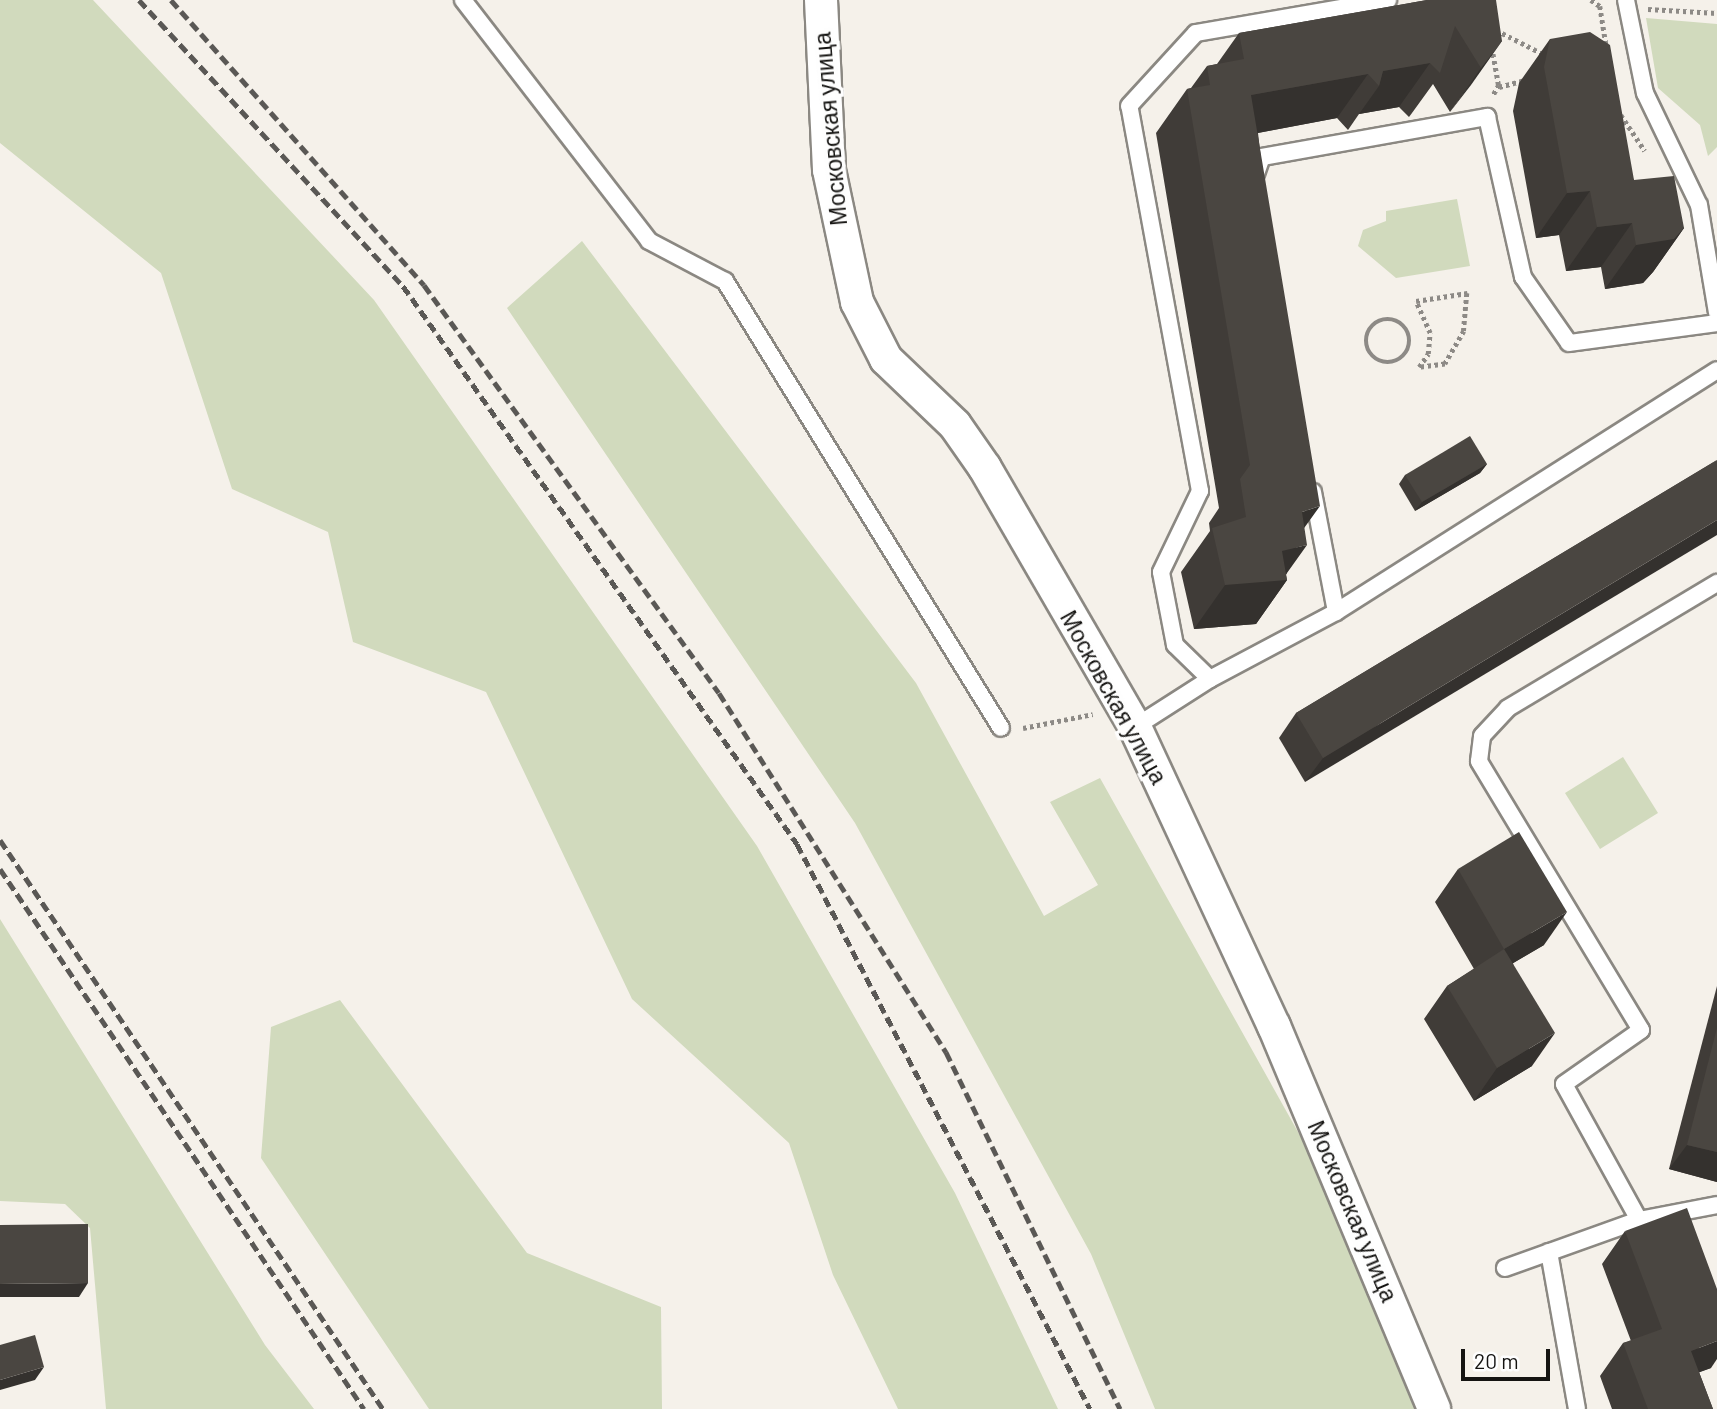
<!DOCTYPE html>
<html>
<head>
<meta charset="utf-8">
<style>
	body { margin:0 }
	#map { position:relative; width:1717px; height:1409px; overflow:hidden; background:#f5f1ea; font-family:Barlow,sans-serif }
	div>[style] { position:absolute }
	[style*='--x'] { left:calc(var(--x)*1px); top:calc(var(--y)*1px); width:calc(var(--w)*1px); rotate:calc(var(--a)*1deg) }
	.green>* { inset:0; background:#d1dabd }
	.path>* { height:4.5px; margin-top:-2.25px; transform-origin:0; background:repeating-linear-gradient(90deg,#8d8a86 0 3.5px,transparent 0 7px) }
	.path>.ring { margin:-2.25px; padding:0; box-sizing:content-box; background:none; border:4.5px solid #8d8a86; border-radius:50% }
	.roads { filter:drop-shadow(2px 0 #8b8882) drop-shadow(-2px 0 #8b8882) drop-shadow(0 2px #8b8882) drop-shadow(0 -2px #8b8882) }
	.service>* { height:16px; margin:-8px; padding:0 8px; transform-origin:8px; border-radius:8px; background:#fff }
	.minor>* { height:32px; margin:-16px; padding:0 16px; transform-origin:16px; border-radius:16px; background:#fff }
	.rail>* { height:5px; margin-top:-2.5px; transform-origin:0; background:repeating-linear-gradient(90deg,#5a5855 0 10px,transparent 0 15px) }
	.wall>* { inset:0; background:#403c38 }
	.shaded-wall>* { inset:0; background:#34312e }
	.building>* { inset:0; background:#4a4641 }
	span { translate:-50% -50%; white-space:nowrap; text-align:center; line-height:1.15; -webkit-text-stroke:7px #fefefe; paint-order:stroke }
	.street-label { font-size:23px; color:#151412 }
	.scale { position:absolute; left:1461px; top:1349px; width:89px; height:32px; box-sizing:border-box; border:4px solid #151412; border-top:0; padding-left:9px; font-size:21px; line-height:24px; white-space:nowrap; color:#151412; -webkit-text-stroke:5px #fefefe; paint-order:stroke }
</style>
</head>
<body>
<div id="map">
	<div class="green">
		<i style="clip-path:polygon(0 0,93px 0,374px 300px,757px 846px,955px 1193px,1058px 1409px,898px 1409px,833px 1275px,789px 1143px,632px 999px,486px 692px,353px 642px,328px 532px,232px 489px,161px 273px,0 143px)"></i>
		<i style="clip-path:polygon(1646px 18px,1717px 24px,1717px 147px,1708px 156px,1700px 125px,1658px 88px)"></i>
		<i style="clip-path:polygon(1457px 199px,1470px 266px,1396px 278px,1358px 246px,1363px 230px,1386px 221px,1386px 211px)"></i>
		<i style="clip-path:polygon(582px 241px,916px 683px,1044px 916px,1098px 885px,1050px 802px,1100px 778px,1345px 1216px,1420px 1409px,1155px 1409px,1091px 1254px,855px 823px,507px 308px)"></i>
		<i style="clip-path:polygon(1623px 757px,1658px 813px,1600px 849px,1565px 793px)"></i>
		<i style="clip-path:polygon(0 919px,265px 1345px,314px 1409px,106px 1409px,90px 1228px,65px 1204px,0 1201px)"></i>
		<i style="clip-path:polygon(340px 1000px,527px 1253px,661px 1307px,662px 1409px,429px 1409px,261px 1158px,271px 1027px)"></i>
	</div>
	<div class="path">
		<i style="--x:1591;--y:0;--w:11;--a:34"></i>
		<i style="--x:1600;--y:6;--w:39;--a:81"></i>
		<i style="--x:1648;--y:9;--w:69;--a:3.3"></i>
		<i style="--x:1496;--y:30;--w:55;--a:27"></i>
		<i style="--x:1492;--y:47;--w:39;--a:80"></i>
		<i style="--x:1499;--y:85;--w:13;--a:119"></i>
		<i style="--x:1499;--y:87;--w:28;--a:-15"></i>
		<i style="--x:1621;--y:115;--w:43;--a:56.3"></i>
		<i style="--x:1467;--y:293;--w:38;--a:95"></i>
		<i style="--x:1464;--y:331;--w:38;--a:120"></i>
		<i style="--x:1445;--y:364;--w:26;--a:173"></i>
		<i style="--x:1419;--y:367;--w:16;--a:-55"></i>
		<i style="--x:1428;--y:354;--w:21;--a:-85"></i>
		<i style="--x:1430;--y:333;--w:35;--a:-114"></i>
		<i style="--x:1416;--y:301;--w:52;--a:-8.9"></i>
		<i class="ring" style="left:1366px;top:319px;width:39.5px;height:39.5px"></i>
		<i style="--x:1023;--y:728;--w:71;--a:-11.3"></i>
	</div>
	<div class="roads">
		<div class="service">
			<i style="--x:463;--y:0;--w:304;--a:52.3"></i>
			<i style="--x:649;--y:241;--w:86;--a:27.8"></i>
			<i style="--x:725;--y:281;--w:525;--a:58.31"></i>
			<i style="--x:1626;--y:0;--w:95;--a:78.5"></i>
			<i style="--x:1645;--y:93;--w:124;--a:64.3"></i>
			<i style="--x:1699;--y:205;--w:109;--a:80.5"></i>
			<i style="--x:1256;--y:174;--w:18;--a:-71"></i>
			<i style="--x:1262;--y:157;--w:229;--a:-10.1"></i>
			<i style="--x:1487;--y:117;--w:164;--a:77.3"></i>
			<i style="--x:1523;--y:277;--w:80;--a:55.1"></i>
			<i style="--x:1569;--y:343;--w:149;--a:-7.7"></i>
			<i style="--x:1313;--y:492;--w:122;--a:79.1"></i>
			<i style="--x:1336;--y:612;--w:143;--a:152"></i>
			<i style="--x:1210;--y:679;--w:49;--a:-135.8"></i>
			<i style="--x:1175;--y:645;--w:74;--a:-100.9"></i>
			<i style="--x:1161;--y:572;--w:90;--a:-64.3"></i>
			<i style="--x:1200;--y:491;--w:391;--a:-100.4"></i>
			<i style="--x:1129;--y:106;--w:99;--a:-47.5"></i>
			<i style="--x:1196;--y:33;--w:195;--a:-9.8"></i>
			<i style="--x:1336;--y:612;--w:451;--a:-32.4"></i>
			<i style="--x:1135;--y:727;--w:89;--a:-32.6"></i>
			<i style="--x:1639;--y:1220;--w:79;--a:-10.9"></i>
			<i style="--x:1549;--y:1252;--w:159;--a:79.9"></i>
			<i style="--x:1505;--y:1268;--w:142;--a:-19.7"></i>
			<i style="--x:1639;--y:1220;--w:155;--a:-118.9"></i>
			<i style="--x:1564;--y:1084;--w:94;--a:-35"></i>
			<i style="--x:1641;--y:1030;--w:314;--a:-121.1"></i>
			<i style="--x:1479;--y:761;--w:25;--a:-83"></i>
			<i style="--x:1482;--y:736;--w:38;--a:-47"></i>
			<i style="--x:1508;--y:708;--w:244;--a:-30.9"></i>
		</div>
		<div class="minor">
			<i style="--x:821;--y:0;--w:170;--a:87.3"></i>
			<i style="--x:829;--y:170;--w:135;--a:78"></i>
			<i style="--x:857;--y:302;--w:64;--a:63"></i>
			<i style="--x:886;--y:359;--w:95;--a:43.7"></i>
			<i style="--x:955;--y:425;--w:52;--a:55.1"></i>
			<i style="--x:985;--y:468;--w:299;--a:59.9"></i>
			<i style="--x:1135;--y:727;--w:330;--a:65.1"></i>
			<i style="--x:1274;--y:1026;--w:415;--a:67.3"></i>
		</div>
	</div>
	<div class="rail">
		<i style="--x:139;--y:0;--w:389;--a:47.3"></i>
		<i style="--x:403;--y:286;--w:683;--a:54.77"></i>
		<i style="--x:797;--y:844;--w:636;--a:62.59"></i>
		<i style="--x:171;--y:0;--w:381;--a:48.4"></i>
		<i style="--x:424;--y:285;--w:503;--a:54.13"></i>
		<i style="--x:719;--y:693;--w:425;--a:57.7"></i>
		<i style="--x:946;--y:1052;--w:397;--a:64"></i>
		<i style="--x:0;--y:840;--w:686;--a:56.06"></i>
		<i style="--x:0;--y:869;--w:651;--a:56.02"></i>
	</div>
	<div class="wall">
		<i style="clip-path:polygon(1427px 0,1502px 41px,1450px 112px,1433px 84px,1409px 117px,1399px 107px,1359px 114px,1348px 130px,1337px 118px,1258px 133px,1304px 528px,1286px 575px,1287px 580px,1256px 624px,1194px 629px,1181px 572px,1210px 531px,1209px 523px,1219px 508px,1156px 133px,1187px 89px,1191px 88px,1207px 66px,1217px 64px,1239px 33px)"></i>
		<i style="clip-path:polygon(1550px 39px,1634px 180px,1684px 228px,1653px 272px,1643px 283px,1605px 289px,1601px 267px,1566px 271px,1559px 235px,1536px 238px,1513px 111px,1519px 83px)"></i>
		<i style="clip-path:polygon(1717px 460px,1305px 782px,1279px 738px,1296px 713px)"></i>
		<i style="clip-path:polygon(1487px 464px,1480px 473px,1415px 511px,1399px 484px,1405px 475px)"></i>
		<i style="clip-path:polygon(1458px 869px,1544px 945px,1513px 963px,1532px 1066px,1474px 1101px,1424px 1019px,1447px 986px,1474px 969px,1435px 902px)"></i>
		<i style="clip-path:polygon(1717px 986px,1717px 1182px,1669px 1169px)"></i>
		<i style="clip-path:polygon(1625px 1231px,1711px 1368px,1699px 1372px,1713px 1409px,1612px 1409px,1600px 1376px,1623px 1343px,1631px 1341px,1602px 1264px)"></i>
	</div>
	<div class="shaded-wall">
		<i style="clip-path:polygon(1502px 41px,1471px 85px,1450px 112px,1481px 68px)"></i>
		<i style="clip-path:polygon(1430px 63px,1399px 107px,1359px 114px,1379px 86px,1383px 71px)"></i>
		<i style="clip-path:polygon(1368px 74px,1337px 118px,1220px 140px,1251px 95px)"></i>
		<i style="clip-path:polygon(1590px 191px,1559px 235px,1536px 238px,1567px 193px)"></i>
		<i style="clip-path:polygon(1632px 223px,1601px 267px,1566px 271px,1597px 227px)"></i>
		<i style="clip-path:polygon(1684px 228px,1653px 272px,1643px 283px,1605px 289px,1636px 245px)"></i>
		<i style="clip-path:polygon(1487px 464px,1480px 473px,1415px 511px,1422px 502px)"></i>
		<i style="clip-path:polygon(1320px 506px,1289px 549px,1307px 545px,1282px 580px,1287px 580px,1256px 624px,1194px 629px,1225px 585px,1302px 512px)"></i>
		<i style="clip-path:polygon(1717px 520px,1717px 535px,1305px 782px,1323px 758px)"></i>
		<i style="clip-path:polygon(1567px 912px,1544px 945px,1481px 982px,1504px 949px)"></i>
		<i style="clip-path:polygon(1555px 1033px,1532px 1066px,1474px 1101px,1497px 1068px)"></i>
		<i style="clip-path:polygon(1687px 1145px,1717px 1152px,1717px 1182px,1669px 1169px)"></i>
		<i style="clip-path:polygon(88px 1283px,79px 1297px,0 1297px,0 1284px)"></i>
		<i style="clip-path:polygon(1717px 1341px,1717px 1359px,1711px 1368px,1668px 1384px,1691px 1351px)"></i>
		<i style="clip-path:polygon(44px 1367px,35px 1380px,0 1390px,0 1380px)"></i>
	</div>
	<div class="building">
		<i style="clip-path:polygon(1427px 0,1496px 0,1502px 41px,1481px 68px,1455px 26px,1440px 73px,1430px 63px,1383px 71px,1379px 86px,1368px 74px,1251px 95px,1320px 506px,1302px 512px,1307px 545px,1282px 551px,1287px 580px,1225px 585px,1212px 528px,1246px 517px,1240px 479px,1250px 465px,1187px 89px,1210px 85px,1207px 66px,1244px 59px,1239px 33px)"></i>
		<i style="clip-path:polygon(1590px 32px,1610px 45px,1634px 180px,1674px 176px,1684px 228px,1674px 239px,1636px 245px,1632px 223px,1597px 227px,1590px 191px,1567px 193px,1544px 67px,1550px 39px)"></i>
		<i style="clip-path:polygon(1470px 436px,1487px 464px,1422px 502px,1405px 475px)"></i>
		<i style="clip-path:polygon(1717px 460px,1717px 520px,1323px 758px,1296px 713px)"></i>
		<i style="clip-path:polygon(1519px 832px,1567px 912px,1504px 949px,1458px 869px)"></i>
		<i style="clip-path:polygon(1504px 949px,1555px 1033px,1497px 1068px,1447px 986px)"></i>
		<i style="clip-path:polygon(1717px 1028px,1717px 1152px,1687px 1145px)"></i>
		<i style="clip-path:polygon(1687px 1208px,1717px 1289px,1717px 1341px,1691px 1351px,1713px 1409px,1648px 1409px,1623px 1343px,1662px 1329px,1625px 1231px)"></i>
		<i style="clip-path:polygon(88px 1224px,88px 1283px,0 1284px,0 1225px)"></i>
		<i style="clip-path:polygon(35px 1335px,44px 1367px,0 1380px,0 1345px)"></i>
	</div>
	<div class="street-label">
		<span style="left:830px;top:129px;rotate:-95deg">Московская улица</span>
		<span style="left:1114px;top:697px;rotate:61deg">Московская улица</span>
		<span style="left:1353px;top:1211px;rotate:67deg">Московская улица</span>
	</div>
	<div class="scale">20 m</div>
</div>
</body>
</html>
